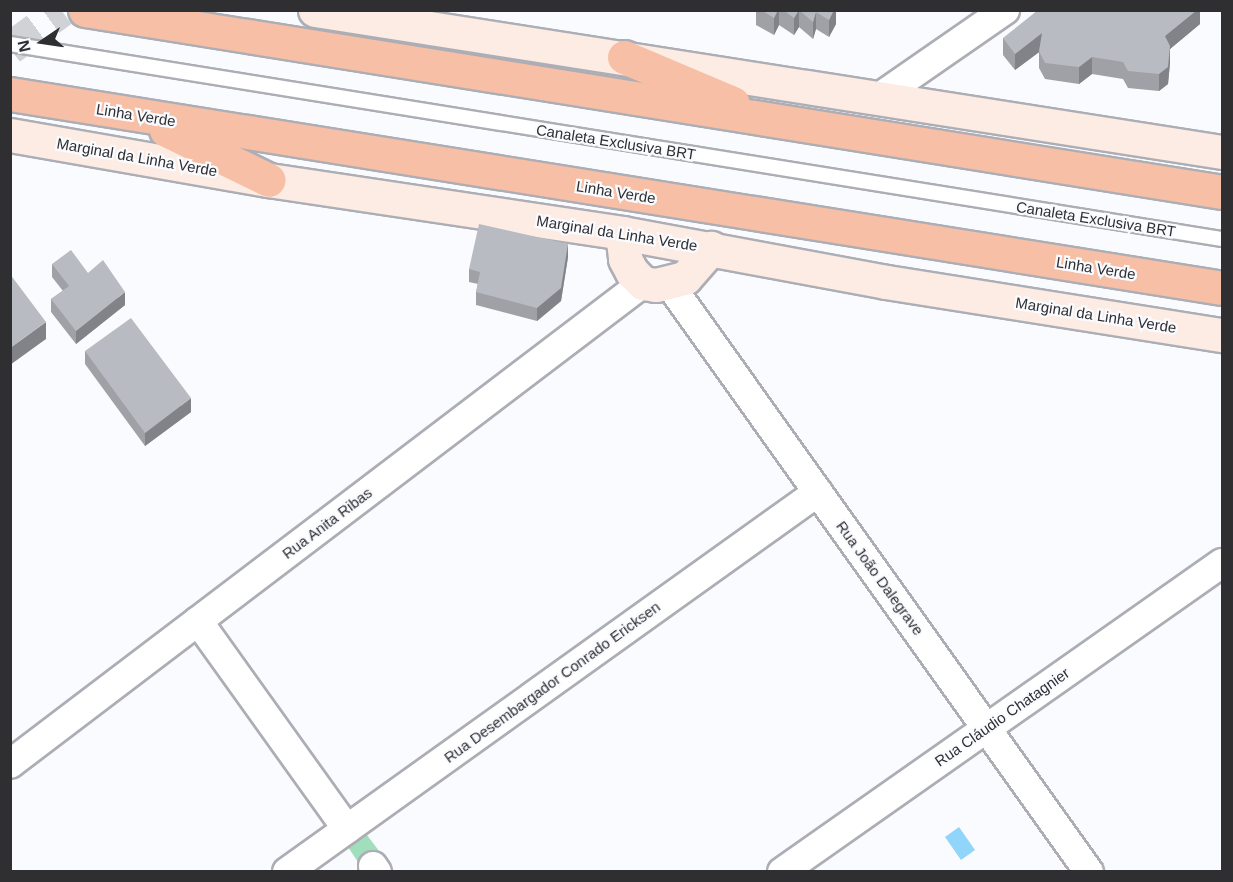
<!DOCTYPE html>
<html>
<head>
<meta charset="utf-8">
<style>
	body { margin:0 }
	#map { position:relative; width:1233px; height:882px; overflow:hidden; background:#fafbff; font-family:Helvetica,sans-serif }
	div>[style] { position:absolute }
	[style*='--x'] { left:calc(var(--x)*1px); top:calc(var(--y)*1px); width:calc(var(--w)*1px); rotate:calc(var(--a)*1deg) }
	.green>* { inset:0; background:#a1debb }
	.water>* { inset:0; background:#91d5fa }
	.secondary-tunnel>* { height:33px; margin-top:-16.5px; transform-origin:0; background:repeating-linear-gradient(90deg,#d1d2d6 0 33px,transparent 0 49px) }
	.roads { filter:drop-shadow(2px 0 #adaeb5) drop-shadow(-2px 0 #adaeb5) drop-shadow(0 2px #adaeb5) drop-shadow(0 -2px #adaeb5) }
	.lane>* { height:14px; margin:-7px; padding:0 7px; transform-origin:7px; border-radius:7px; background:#fff }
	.street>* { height:28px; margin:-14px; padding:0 14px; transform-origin:14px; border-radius:14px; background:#fff }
	.secondary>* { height:33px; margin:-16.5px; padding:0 16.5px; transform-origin:16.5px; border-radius:16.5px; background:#fdece4 }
	.highway>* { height:33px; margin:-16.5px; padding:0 16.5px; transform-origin:16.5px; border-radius:16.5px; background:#f7bfa5 }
	.wall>* { inset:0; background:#9fa1a7 }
	.shaded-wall>* { inset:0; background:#828388 }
	.building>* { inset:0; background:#b9bbc2 }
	span { translate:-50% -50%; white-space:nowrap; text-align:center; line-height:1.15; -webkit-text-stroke:4.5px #fafbff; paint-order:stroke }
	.street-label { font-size:15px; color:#2f2f32 }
	.frame { position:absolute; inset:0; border:12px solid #2f2f32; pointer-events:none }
	.north { position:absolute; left:12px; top:12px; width:60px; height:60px; -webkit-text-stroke:4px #fafbff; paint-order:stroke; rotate:257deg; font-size:16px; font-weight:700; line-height:24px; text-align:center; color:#2f2f32 }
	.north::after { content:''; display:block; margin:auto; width:21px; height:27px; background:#2f2f32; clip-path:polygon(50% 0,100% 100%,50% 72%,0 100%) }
</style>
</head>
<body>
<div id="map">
	<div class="green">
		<i style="clip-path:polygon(364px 831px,379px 851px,360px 865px,346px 844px)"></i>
	</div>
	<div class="water">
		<i style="clip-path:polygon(959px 827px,975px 850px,961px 860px,945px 837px)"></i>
	</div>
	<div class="secondary-tunnel">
		<i style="--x:10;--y:48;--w:64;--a:-36.2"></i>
	</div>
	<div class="roads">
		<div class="lane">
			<i style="--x:10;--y:44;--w:1228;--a:9.14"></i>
		</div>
		<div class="street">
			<i style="--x:881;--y:96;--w:151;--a:-34.7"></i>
			<i style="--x:670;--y:285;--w:721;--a:54.48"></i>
			<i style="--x:198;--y:621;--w:256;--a:54.4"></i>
			<i style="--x:10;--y:764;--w:795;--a:-37.23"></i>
			<i style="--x:373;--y:866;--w:7;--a:56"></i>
			<i style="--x:287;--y:872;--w:653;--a:-35.59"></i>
			<i style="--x:782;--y:872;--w:538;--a:-35.08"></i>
		</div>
		<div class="secondary">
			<i style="--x:315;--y:10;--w:918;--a:8.9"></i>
			<i style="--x:10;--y:135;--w:263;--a:9.9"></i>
			<i style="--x:269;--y:180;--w:357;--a:8.5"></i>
			<i style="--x:622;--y:233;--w:269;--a:10.5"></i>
			<i style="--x:886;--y:282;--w:340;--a:9"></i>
			<i style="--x:622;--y:233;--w:26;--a:83"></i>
			<i style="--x:625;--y:259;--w:15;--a:62"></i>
			<i style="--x:632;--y:272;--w:16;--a:45"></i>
			<i style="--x:643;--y:283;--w:13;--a:9"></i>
			<i style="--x:656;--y:285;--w:30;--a:-14"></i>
			<i style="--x:685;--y:278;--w:40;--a:-49"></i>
		</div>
		<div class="highway">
			<i style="--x:85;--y:10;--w:1151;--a:9.09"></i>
			<i style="--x:624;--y:57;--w:118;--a:22.9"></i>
			<i style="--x:10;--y:94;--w:1227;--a:9.09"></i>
			<i style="--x:166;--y:130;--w:114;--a:25.9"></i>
		</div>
	</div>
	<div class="wall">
		<i style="clip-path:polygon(756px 10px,836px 10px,836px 24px,829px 37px,816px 29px,813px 39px,799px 27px,794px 35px,779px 25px,774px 35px,756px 25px)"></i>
		<i style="clip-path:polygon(1200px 10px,1200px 24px,1170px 49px,1170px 63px,1168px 84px,1159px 91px,1128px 88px,1123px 79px,1092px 74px,1079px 84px,1045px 79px,1039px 68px,1039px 52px,1015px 70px,1003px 55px,1003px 38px)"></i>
		<i style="clip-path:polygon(568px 257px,561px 301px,537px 321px,476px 305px,476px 292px,478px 284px,469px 282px,469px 269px)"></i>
		<i style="clip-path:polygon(52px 264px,88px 273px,125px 305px,76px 344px,51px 312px,51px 299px,63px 291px,52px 277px)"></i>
		<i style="clip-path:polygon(85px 351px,191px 412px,145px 446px,85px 364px)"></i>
	</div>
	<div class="shaded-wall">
		<i style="clip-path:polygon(778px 10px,779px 10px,779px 25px,774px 35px,774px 18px)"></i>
		<i style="clip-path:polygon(799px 10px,799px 27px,794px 35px,794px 18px)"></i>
		<i style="clip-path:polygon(834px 10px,836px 10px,836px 24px,829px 37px,829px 20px)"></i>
		<i style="clip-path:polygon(1197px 10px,1200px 10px,1200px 24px,1170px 49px,1170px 63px,1168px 84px,1159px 91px,1159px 74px,1165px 36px)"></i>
		<i style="clip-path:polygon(816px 12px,816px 29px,813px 39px,813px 22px)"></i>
		<i style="clip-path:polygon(1042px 33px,1042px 50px,1015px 70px,1015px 54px)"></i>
		<i style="clip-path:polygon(1092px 57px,1092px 74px,1079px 84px,1079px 67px)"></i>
		<i style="clip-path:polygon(568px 244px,568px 257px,561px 301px,537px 321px,537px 308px)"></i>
		<i style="clip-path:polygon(125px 292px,125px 305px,76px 344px,76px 331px)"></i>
		<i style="clip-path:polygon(46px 322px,46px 339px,10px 365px,10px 348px)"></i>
		<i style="clip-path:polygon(191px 398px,191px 412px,145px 446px,145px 433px)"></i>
	</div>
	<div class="building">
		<i style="clip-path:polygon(761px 10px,778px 10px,774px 18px)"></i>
		<i style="clip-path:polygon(783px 10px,799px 10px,794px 18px)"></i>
		<i style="clip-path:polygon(799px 10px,834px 10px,829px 20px,816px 12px,813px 22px)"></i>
		<i style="clip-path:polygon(1038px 10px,1197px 10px,1165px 36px,1170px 46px,1168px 67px,1159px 74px,1128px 71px,1123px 62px,1092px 57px,1079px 67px,1045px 63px,1039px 51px,1042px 33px,1015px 54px,1003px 38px)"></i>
		<i style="clip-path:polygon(479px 224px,568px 244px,561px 288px,537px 308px,476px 292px,480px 272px,469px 269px)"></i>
		<i style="clip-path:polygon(71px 250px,88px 273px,103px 260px,125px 292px,76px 331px,51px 299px,69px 286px,52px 264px)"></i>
		<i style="clip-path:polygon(10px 274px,46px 322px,10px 348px)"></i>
		<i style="clip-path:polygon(131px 318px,191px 398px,145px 433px,85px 351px)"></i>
	</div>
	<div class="street-label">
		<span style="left:136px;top:115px;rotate:9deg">Linha Verde</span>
		<span style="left:616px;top:142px;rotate:9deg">Canaleta Exclusiva BRT</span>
		<span style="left:137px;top:157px;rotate:10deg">Marginal da Linha Verde</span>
		<span style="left:616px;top:192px;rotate:9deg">Linha Verde</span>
		<span style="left:1096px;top:219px;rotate:9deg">Canaleta Exclusiva BRT</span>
		<span style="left:617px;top:233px;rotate:9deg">Marginal da Linha Verde</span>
		<span style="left:1096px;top:268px;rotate:9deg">Linha Verde</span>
		<span style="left:1096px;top:315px;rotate:9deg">Marginal da Linha Verde</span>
		<span style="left:327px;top:523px;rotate:-37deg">Rua Anita Ribas</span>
		<span style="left:880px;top:578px;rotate:54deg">Rua João Dalegrave</span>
		<span style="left:552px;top:682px;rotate:-36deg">Rua Desembargador Conrado Ericksen</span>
		<span style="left:1002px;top:717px;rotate:-35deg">Rua Cláudio Chatagnier</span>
	</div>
	<div class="frame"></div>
	<div class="north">N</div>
</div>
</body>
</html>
